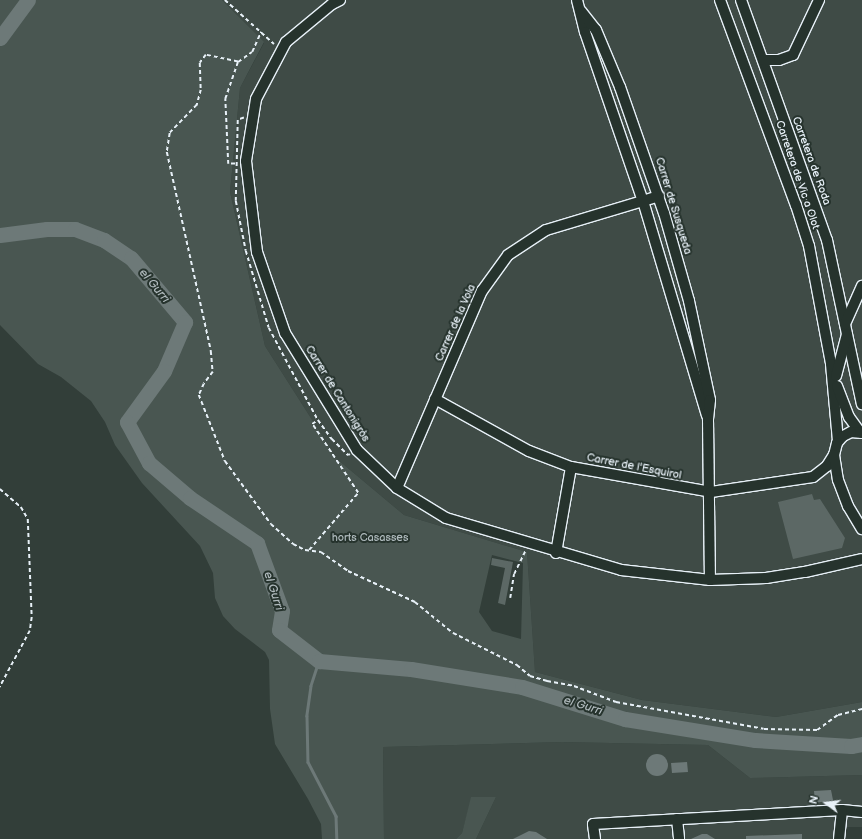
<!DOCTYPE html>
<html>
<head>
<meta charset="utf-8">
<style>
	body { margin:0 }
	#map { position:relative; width:862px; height:839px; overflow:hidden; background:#323e39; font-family:"Balsamiq Sans",sans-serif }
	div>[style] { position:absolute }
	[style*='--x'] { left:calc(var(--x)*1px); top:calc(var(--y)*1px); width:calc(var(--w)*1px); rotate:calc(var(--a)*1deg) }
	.built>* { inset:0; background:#3f4b46 }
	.green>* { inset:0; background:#495651 }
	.water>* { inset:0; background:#6d7978 }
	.round { border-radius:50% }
	.stream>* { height:2.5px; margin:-1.25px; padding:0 1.25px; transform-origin:1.25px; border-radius:1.25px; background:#6d7978 }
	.river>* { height:15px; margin:-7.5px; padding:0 7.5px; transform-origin:7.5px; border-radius:7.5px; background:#6d7978 }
	.building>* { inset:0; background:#5c6865 }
	.path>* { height:1.5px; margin-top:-0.75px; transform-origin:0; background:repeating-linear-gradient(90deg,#e8f1f8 0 4px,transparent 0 7px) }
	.roads { filter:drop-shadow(1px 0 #e8f1f8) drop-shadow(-1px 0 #e8f1f8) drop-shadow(0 1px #e8f1f8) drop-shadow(0 -1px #e8f1f8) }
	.minor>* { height:10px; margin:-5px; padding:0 5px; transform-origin:5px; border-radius:5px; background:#26332d }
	span { translate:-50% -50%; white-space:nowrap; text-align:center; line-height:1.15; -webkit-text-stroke:4px #26332d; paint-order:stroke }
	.street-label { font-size:11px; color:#e8f1f8 }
	.park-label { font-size:11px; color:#b0bbbe }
	.water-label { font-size:12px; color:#b1bbbe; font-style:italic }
	.north { position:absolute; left:806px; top:783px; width:40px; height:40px; -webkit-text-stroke:3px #26332d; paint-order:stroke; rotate:285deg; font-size:11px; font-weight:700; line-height:16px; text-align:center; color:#e8f1f8 }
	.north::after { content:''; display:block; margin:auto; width:14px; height:18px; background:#e8f1f8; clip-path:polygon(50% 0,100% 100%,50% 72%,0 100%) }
</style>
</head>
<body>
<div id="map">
	<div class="built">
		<i style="clip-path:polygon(222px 0,862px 0,862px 702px,776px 717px,642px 700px,535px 672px,527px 552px,404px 515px,337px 459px,265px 346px,230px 192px,240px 88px,264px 43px)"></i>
		<i style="clip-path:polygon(562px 742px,708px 745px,750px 778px,862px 775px,862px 827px,844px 827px,843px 839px,476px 839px,496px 797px,472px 797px,462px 833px,456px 839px,384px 839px,383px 747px)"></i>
	</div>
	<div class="green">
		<i style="clip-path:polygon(evenodd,0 0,222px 0,264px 42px,240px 88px,230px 192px,265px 346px,337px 459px,404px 515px,527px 552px,535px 672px,642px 700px,776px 717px,862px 702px,862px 775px,750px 778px,708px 745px,562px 742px,383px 747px,384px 839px,322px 839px,321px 824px,308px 799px,275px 744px,270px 709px,269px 660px,265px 652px,235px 629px,223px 616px,215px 598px,213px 573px,200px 546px,142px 483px,115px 445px,105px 422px,91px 401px,61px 377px,38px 364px,0 325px,0 0,492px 555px,523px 563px,521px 639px,492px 631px,479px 612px,492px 555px)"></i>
		<i style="clip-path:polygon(471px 797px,496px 797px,476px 839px,456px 839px,462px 833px)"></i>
	</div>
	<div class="water">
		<i class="round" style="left:646px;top:754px;width:22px;height:22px"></i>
		<i style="clip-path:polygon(687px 762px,688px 772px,672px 773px,671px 763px)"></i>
		<i style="clip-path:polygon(831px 790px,833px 800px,815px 803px,814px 791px)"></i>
		<i style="clip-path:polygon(529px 831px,536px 832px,547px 839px,513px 839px)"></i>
		<i style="clip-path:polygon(702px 834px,707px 834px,715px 839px,691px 839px)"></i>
		<i style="clip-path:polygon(802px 834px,802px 839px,746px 839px,746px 836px)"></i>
	</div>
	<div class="stream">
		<i style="--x:319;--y:661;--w:26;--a:108"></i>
		<i style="--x:311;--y:686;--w:30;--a:98"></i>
		<i style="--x:307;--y:716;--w:46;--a:88.8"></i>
		<i style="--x:308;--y:762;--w:61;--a:62.6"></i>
		<i style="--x:336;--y:816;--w:23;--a:88"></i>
	</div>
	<div class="river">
		<i style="--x:0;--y:38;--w:47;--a:-53.6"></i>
		<i style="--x:0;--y:235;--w:47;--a:-7.3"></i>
		<i style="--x:47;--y:229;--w:28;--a:0"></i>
		<i style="--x:75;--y:229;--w:31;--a:21"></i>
		<i style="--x:104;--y:240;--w:32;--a:34"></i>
		<i style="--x:131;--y:258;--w:84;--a:49.8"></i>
		<i style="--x:185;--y:322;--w:53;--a:113.2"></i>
		<i style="--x:164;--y:371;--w:63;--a:126"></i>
		<i style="--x:127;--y:422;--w:47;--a:61.8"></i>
		<i style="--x:149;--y:463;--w:54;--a:40.5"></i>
		<i style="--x:190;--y:498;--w:81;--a:33.9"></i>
		<i style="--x:257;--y:543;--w:72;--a:69.8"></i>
		<i style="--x:282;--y:611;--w:19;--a:99"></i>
		<i style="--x:279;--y:630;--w:51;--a:37.8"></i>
		<i style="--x:319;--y:661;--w:92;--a:5"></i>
		<i style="--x:411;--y:669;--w:112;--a:9.2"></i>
		<i style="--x:522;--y:687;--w:108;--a:17.3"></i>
		<i style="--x:625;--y:719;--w:132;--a:9.2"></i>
		<i style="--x:755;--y:740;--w:96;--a:3.6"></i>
		<i style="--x:851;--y:746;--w:11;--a:-10"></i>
	</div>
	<div class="building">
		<i style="clip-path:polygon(812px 494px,814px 500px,820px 499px,845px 538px,842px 548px,793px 559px,778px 502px)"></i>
		<i style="clip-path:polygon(492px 558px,513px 562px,505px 605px,498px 603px,505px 568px,491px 565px)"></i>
	</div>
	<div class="path">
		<i style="--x:225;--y:0;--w:66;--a:41.9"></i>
		<i style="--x:238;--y:62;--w:33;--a:-168"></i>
		<i style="--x:206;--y:55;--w:10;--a:127"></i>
		<i style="--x:200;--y:63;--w:27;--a:88"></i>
		<i style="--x:201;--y:90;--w:16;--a:105"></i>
		<i style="--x:197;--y:105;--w:39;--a:134"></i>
		<i style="--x:170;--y:133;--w:19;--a:99"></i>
		<i style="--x:167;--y:152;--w:204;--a:77.5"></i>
		<i style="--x:211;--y:351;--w:21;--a:85"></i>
		<i style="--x:213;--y:372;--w:15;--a:127"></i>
		<i style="--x:204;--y:384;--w:12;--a:114"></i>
		<i style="--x:199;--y:395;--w:71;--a:68.5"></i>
		<i style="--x:225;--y:461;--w:78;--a:53.9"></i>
		<i style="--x:271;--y:524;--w:30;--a:42"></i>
		<i style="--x:293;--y:544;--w:13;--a:27"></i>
		<i style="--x:305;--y:550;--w:16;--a:7"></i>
		<i style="--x:321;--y:552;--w:33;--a:35"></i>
		<i style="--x:348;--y:571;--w:74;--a:24.8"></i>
		<i style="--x:415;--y:602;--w:49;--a:39.2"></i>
		<i style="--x:453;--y:633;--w:72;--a:26.6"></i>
		<i style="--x:517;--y:665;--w:17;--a:40"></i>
		<i style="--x:530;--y:676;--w:18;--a:16"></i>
		<i style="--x:547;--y:681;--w:27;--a:10"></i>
		<i style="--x:574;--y:686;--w:45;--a:20.9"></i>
		<i style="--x:616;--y:702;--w:150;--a:10.3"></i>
		<i style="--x:764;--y:729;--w:53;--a:1.1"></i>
		<i style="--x:817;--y:730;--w:26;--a:-36"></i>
		<i style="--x:838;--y:715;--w:25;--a:-14"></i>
		<i style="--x:244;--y:118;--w:6;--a:162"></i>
		<i style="--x:238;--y:120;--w:81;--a:91.4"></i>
		<i style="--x:236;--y:201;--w:51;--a:78.7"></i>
		<i style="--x:246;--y:251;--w:80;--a:73.4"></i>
		<i style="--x:269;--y:328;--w:104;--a:62"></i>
		<i style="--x:318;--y:420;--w:24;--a:54"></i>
		<i style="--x:332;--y:439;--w:23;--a:45"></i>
		<i style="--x:348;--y:455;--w:2;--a:-27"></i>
		<i style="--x:235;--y:164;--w:7;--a:180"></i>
		<i style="--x:228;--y:164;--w:65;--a:-92.6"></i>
		<i style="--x:225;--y:99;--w:39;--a:-71"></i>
		<i style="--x:238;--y:62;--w:17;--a:-36"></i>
		<i style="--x:252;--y:52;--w:22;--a:-66"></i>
		<i style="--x:0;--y:489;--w:28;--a:41"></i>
		<i style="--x:21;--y:507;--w:14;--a:60"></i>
		<i style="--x:28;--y:519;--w:98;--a:87.7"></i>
		<i style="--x:32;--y:617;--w:14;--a:98"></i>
		<i style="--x:30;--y:631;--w:64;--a:118.2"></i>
		<i style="--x:309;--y:550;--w:75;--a:-49.3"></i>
		<i style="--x:358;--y:493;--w:83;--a:-123.7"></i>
		<i style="--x:312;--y:424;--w:7;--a:-34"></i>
		<i style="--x:510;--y:598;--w:24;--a:-81"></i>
		<i style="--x:514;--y:574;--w:25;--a:-64"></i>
	</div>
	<div class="roads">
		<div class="minor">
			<i style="--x:340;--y:0;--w:9;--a:153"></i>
			<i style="--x:332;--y:4;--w:60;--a:140.4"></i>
			<i style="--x:286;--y:42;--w:64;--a:117.8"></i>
			<i style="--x:256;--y:99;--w:63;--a:99.2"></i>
			<i style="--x:246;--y:161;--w:92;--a:83.1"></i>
			<i style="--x:257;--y:252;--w:86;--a:70.9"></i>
			<i style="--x:285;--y:333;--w:137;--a:58.4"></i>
			<i style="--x:357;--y:450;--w:55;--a:43.5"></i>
			<i style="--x:397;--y:488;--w:57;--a:31.5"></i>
			<i style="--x:446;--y:518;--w:183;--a:16.5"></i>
			<i style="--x:621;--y:570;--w:90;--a:6.4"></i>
			<i style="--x:710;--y:580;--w:56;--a:-2"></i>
			<i style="--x:766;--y:578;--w:39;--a:-9"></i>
			<i style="--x:805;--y:572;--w:58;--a:-12.8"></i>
			<i style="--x:577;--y:0;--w:33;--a:76"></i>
			<i style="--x:585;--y:32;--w:179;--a:71.1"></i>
			<i style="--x:643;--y:201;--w:224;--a:73.4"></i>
			<i style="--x:720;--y:0;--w:219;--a:69.7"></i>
			<i style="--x:796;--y:205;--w:43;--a:72.4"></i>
			<i style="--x:809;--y:246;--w:120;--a:79.4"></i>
			<i style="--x:831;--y:364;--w:77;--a:84.8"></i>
			<i style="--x:741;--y:0;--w:255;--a:70.3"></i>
			<i style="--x:827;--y:240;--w:168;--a:78"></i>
			<i style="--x:581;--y:11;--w:24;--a:52"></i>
			<i style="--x:596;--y:30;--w:62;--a:67.2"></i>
			<i style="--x:620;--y:87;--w:133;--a:70.8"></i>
			<i style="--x:664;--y:213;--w:91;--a:74.1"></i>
			<i style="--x:689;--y:301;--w:101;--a:78"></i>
			<i style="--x:710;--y:400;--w:20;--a:96"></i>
			<i style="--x:708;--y:420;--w:160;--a:89.3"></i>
			<i style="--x:763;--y:60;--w:16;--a:0"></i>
			<i style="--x:779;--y:60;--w:15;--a:-20"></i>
			<i style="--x:793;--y:55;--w:61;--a:-64.7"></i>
			<i style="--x:845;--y:324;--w:42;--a:-65.9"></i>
			<i style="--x:836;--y:376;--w:43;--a:-75.3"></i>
			<i style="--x:837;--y:386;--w:33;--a:69"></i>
			<i style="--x:849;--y:417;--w:19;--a:54"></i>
			<i style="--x:435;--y:399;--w:107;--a:29"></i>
			<i style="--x:529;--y:451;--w:45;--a:20.9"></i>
			<i style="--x:571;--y:467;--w:142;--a:10.1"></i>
			<i style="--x:711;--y:492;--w:103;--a:-8.4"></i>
			<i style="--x:813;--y:477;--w:18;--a:-38"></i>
			<i style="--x:827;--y:466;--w:13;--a:-58"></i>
			<i style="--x:862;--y:433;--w:11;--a:-175"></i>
			<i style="--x:851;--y:432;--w:9;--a:153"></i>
			<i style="--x:843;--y:436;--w:9;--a:131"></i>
			<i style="--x:837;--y:443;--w:12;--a:104"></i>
			<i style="--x:834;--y:455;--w:25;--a:81"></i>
			<i style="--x:838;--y:480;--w:28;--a:69"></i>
			<i style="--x:848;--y:506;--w:27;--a:59"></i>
			<i style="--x:397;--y:488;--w:215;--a:-66.7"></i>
			<i style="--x:482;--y:291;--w:44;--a:-54.2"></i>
			<i style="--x:508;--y:255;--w:45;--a:-33.3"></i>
			<i style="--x:546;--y:230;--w:118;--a:-16.7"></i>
			<i style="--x:556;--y:553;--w:87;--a:-80.1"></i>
			<i style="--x:677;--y:819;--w:20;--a:84"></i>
			<i style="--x:595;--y:839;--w:15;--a:-98"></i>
			<i style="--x:593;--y:824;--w:249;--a:-3.2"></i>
			<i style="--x:842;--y:810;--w:20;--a:6"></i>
			<i style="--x:839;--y:839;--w:29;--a:-84"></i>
		</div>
	</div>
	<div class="street-label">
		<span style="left:811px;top:161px;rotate:70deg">Carretera de Roda</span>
		<span style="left:797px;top:175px;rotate:71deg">Carretera de Vic a Olot</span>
		<span style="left:673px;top:206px;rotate:73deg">Carrer de Susqueda</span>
		<span style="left:456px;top:323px;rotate:-66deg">Carrer de la Vola</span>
		<span style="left:337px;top:394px;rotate:58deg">Carrer de Cantonigròs</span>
		<span style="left:634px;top:467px;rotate:11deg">Carrer de l'Esquirol</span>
	</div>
	<div class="park-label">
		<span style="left:370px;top:538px">horts Casasses</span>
	</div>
	<div class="water-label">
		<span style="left:154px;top:286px;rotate:50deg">el Gurri</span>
		<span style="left:273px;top:591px;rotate:72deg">el Gurri</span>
		<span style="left:583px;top:706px;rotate:17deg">el Gurri</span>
	</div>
	<div class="north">N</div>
</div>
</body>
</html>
